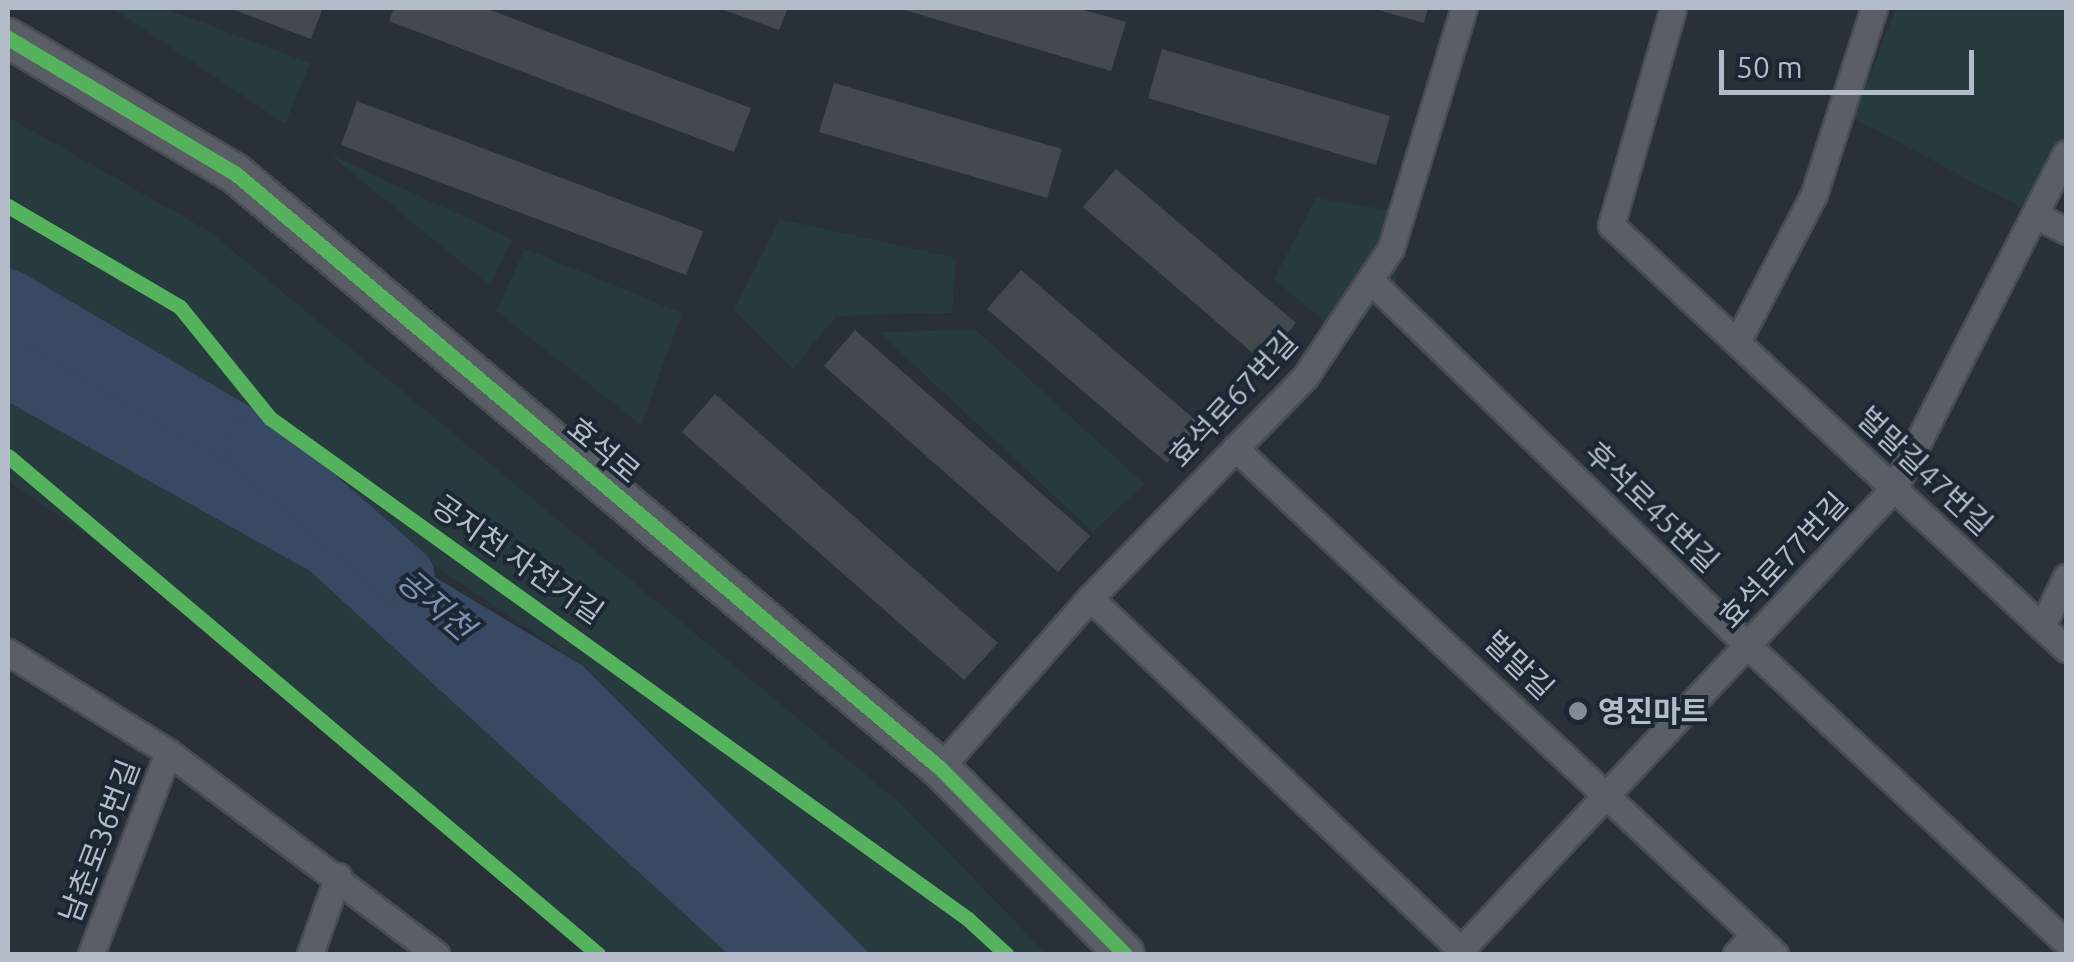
<!DOCTYPE html>
<html>
<head>
<meta charset="utf-8">
<style>
	body { margin:0 }
	#map { position:relative; width:2074px; height:962px; overflow:hidden; background:#2a3038; font-family:Ubuntu,"Noto Sans KR",sans-serif }
	div>[style] { position:absolute }
	[style*='--x'] { left:calc(var(--x)*1px); top:calc(var(--y)*1px); width:calc(var(--w)*1px); rotate:calc(var(--a)*1deg) }
	.green>* { inset:0; background:#273a3e }
	.water>* { inset:0; background:#384963 }
	.river>* { height:60px; margin:-30px; padding:0 30px; transform-origin:30px; border-radius:30px; background:#384963 }
	.building>* { inset:0; background:#444950 }
	.roads { filter:drop-shadow(2px 0 #484c53) drop-shadow(-2px 0 #484c53) drop-shadow(0 2px #484c53) drop-shadow(0 -2px #484c53) }
	.street>* { height:25px; margin:-12.5px; padding:0 12.5px; transform-origin:12.5px; border-radius:12.5px; background:#5a5e66 }
	.secondary>* { height:38px; margin:-19px; padding:0 19px; transform-origin:19px; border-radius:19px; background:#595d64 }
	.cycleway>* { height:15px; margin:-7.5px; padding:0 7.5px; transform-origin:7.5px; border-radius:7.5px; background:#56b35d }
	.dots>* { width:28px; height:28px; translate:-50% -50%; box-sizing:border-box; border:5px solid #1d2633; border-radius:50% }
	span { translate:-50% -50%; white-space:nowrap; text-align:center; line-height:1.15; -webkit-text-stroke:8px #1d2633; paint-order:stroke }
	.street-label { font-size:30px; color:#b4bcc9 }
	.poi-label { font-size:30px; color:#b4bcc9; font-weight:700 }
	.left { translate:0 -50%; text-align:left }
	.water-label { font-size:32px; color:#7c92b1; font-style:italic }
	.frame { position:absolute; inset:0; border:10px solid #b4bcc9; pointer-events:none }
	.scale { position:absolute; left:1719px; top:50px; width:255px; height:45px; box-sizing:border-box; border:5px solid #b4bcc9; border-top:0; padding-left:12px; font-size:30px; line-height:35px; white-space:nowrap; color:#b4bcc9; -webkit-text-stroke:8px #1d2633; paint-order:stroke }
</style>
</head>
<body>
<div id="map">
	<div class="green">
		<i style="clip-path:polygon(112px 8px,164px 8px,310px 63px,285px 124px)"></i>
		<i style="clip-path:polygon(1896px 8px,2066px 8px,2066px 141px,2022px 208px,1853px 118px)"></i>
		<i style="clip-path:polygon(8px 117px,210px 232px,900px 803px,1047px 954px,870px 954px,583px 666px,256px 445px,8px 299px)"></i>
		<i style="clip-path:polygon(329px 154px,512px 239px,490px 286px)"></i>
		<i style="clip-path:polygon(1316px 198px,1401px 212px,1396px 282px,1345px 339px,1274px 279px)"></i>
		<i style="clip-path:polygon(780px 219px,956px 258px,952px 313px,836px 316px,793px 369px,734px 310px)"></i>
		<i style="clip-path:polygon(525px 249px,682px 313px,641px 425px,496px 311px)"></i>
		<i style="clip-path:polygon(976px 330px,1144px 484px,1093px 532px,879px 332px)"></i>
		<i style="clip-path:polygon(8px 402px,310px 571px,728px 954px,592px 954px,228px 632px,8px 481px)"></i>
	</div>
	<div class="water">
		<i style="clip-path:polygon(8px 321px,583px 666px,870px 954px,728px 954px,310px 571px,8px 402px)"></i>
	</div>
	<div class="river">
		<i style="--x:8;--y:299;--w:288;--a:30.5"></i>
		<i style="--x:256;--y:445;--w:198;--a:41.3"></i>
	</div>
	<div class="building">
		<i style="clip-path:polygon(229px 8px,323px 8px,311px 39px)"></i>
		<i style="clip-path:polygon(394px 8px,485px 8px,751px 108px,734px 152px,389px 21px)"></i>
		<i style="clip-path:polygon(719px 8px,788px 8px,779px 30px)"></i>
		<i style="clip-path:polygon(898px 8px,1077px 8px,1126px 22px,1111px 71px)"></i>
		<i style="clip-path:polygon(1375px 9px,1375px 8px,1428px 8px,1424px 23px)"></i>
		<i style="clip-path:polygon(1162px 49px,1390px 116px,1376px 165px,1148px 98px)"></i>
		<i style="clip-path:polygon(834px 83px,1062px 149px,1047px 198px,819px 132px)"></i>
		<i style="clip-path:polygon(357px 101px,703px 231px,686px 275px,341px 145px)"></i>
		<i style="clip-path:polygon(1116px 169px,1296px 323px,1263px 362px,1083px 207px)"></i>
		<i style="clip-path:polygon(1021px 270px,1201px 425px,1167px 463px,987px 309px)"></i>
		<i style="clip-path:polygon(855px 330px,1090px 536px,1058px 572px,824px 366px)"></i>
		<i style="clip-path:polygon(715px 394px,998px 643px,964px 680px,682px 432px)"></i>
	</div>
	<div class="roads">
		<div class="street">
			<i style="--x:1673;--y:8;--w:226;--a:105.9"></i>
			<i style="--x:1611;--y:225;--w:622;--a:42.98"></i>
			<i style="--x:2035;--y:215;--w:35;--a:27"></i>
			<i style="--x:1371;--y:281;--w:523;--a:44.07"></i>
			<i style="--x:1747;--y:645;--w:436;--a:43"></i>
			<i style="--x:1737;--y:342;--w:167;--a:-62.5"></i>
			<i style="--x:1814;--y:194;--w:195;--a:-72.1"></i>
			<i style="--x:1235;--y:448;--w:740;--a:43.14"></i>
			<i style="--x:1090;--y:598;--w:511;--a:43.49"></i>
			<i style="--x:2042;--y:626;--w:55;--a:-63.9"></i>
			<i style="--x:8;--y:652;--w:189;--a:32"></i>
			<i style="--x:168;--y:752;--w:336;--a:37"></i>
			<i style="--x:940;--y:768;--w:227;--a:-48.6"></i>
			<i style="--x:1090;--y:598;--w:308;--a:-45.8"></i>
			<i style="--x:1305;--y:377;--w:155;--a:-56.3"></i>
			<i style="--x:1391;--y:248;--w:251;--a:-73.1"></i>
			<i style="--x:91;--y:954;--w:216;--a:-69.1"></i>
			<i style="--x:310;--y:954;--w:83;--a:-70.3"></i>
			<i style="--x:1457;--y:954;--w:640;--a:-46.84"></i>
			<i style="--x:1895;--y:487;--w:375;--a:-62.9"></i>
			<i style="--x:1736;--y:954;--w:26;--a:-47"></i>
		</div>
		<div class="secondary">
			<i style="--x:8;--y:38;--w:265;--a:30.8"></i>
			<i style="--x:236;--y:174;--w:921;--a:40.16"></i>
			<i style="--x:940;--y:768;--w:262;--a:45.2"></i>
		</div>
	</div>
	<div class="cycleway">
		<i style="--x:8;--y:38;--w:265;--a:30.8"></i>
		<i style="--x:236;--y:174;--w:921;--a:40.16"></i>
		<i style="--x:940;--y:768;--w:262;--a:45.2"></i>
		<i style="--x:8;--y:206;--w:199;--a:30.4"></i>
		<i style="--x:180;--y:307;--w:143;--a:51"></i>
		<i style="--x:270;--y:418;--w:859;--a:35.67"></i>
		<i style="--x:968;--y:919;--w:52;--a:42.6"></i>
		<i style="--x:8;--y:456;--w:772;--a:40.17"></i>
	</div>
	<div class="dots">
		<i style="left:1578px;top:711px;background:#848b96"></i>
	</div>
	<div class="street-label">
		<span style="left:1233px;top:399px;rotate:-47deg">효석로67번길</span>
		<span style="left:604px;top:450px;rotate:40deg">효석로</span>
		<span style="left:1925px;top:471px;rotate:43deg">벌말길47번길</span>
		<span style="left:1652px;top:507px;rotate:44deg">후석로45번길</span>
		<span style="left:518px;top:559px;rotate:35deg">공지천 자전거길</span>
		<span style="left:1783px;top:560px;rotate:-47deg">효석로77번길</span>
		<span style="left:1519px;top:665px;rotate:44deg">벌말길</span>
		<span style="left:99px;top:841px;rotate:-69deg">남춘로36번길</span>
	</div>
	<div class="poi-label">
		<span class="left" style="left:1598px;top:711px">영진마트</span>
	</div>
	<div class="water-label">
		<span style="left:436px;top:604px;rotate:41deg">공지천</span>
	</div>
	<div class="frame"></div>
	<div class="scale">50 m</div>
</div>
</body>
</html>
